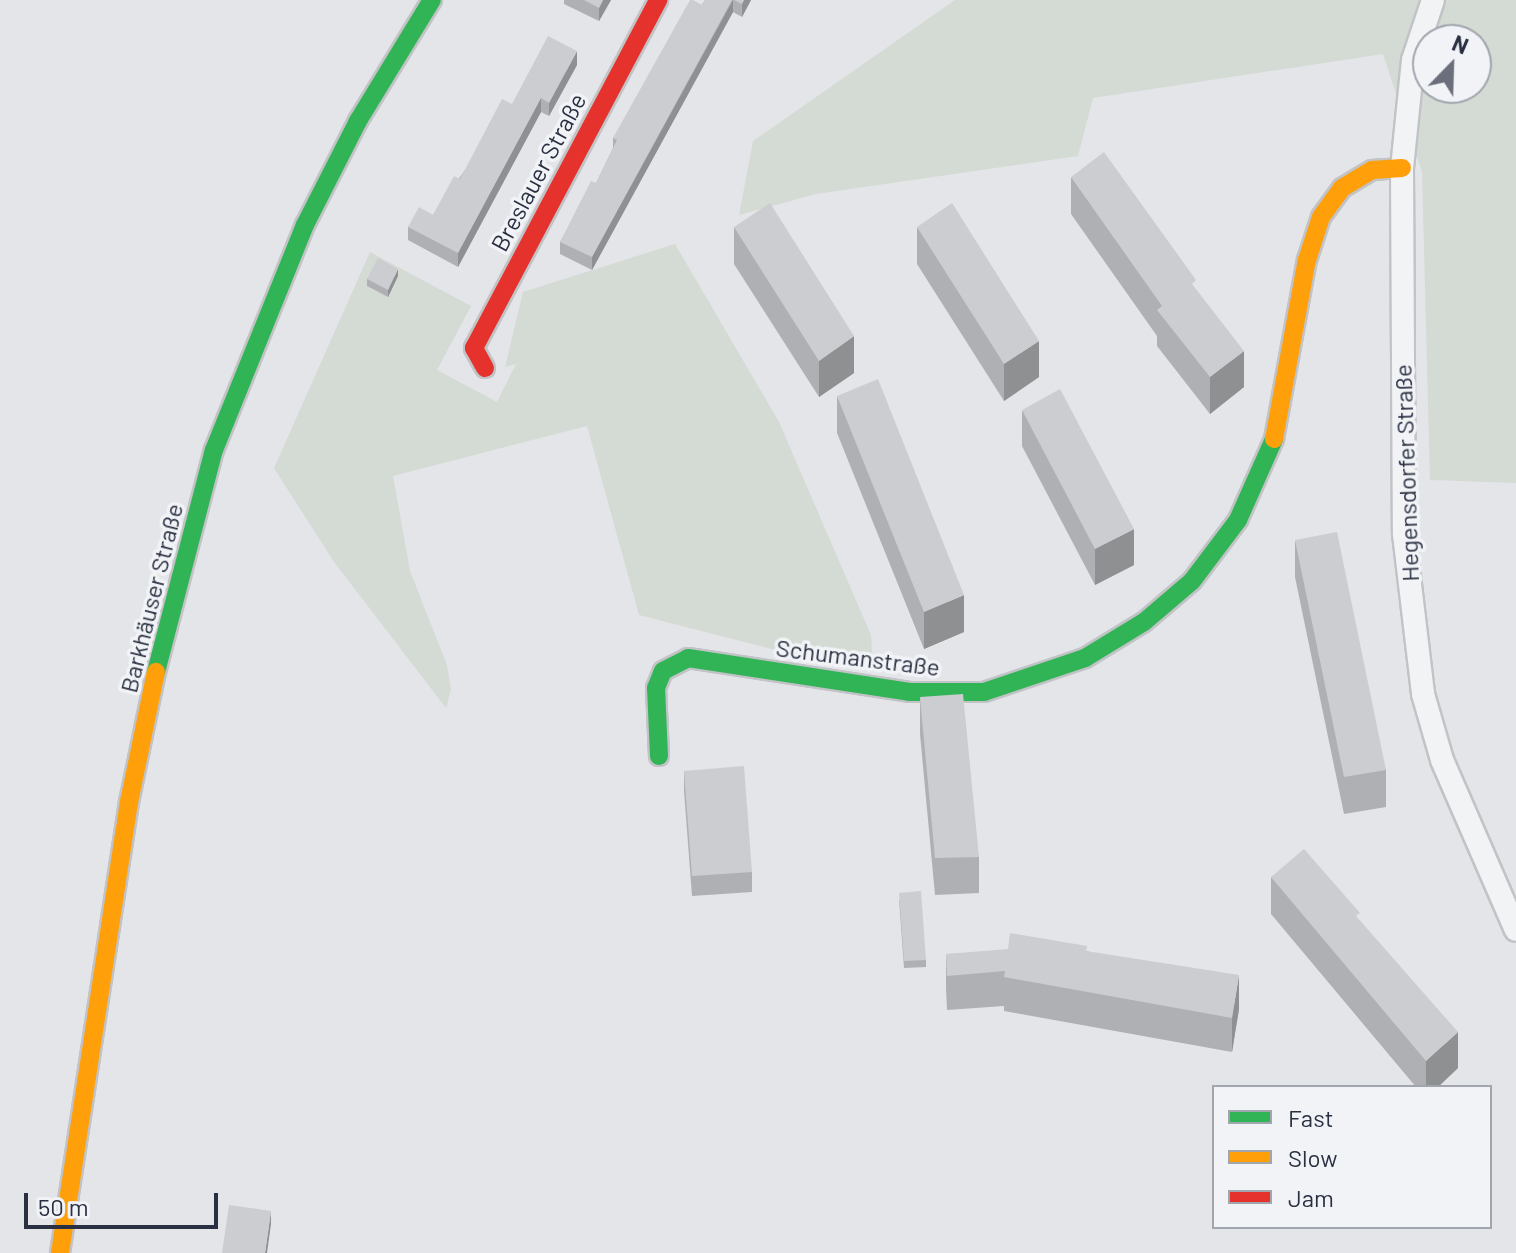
<!DOCTYPE html>
<html>
<head>
<meta charset="utf-8">
<style>
	body { margin:0 }
	#map { position:relative; width:1516px; height:1253px; overflow:hidden; background:#e4e5e8; font-family:Barlow,sans-serif }
	div>[style] { position:absolute }
	[style*='--x'] { left:calc(var(--x)*1px); top:calc(var(--y)*1px); width:calc(var(--w)*1px); rotate:calc(var(--a)*1deg) }
	.green>* { inset:0; background:#d3dbd4 }
	.roads { filter:drop-shadow(2px 0 #c2c3c6) drop-shadow(-2px 0 #c2c3c6) drop-shadow(0 2px #c2c3c6) drop-shadow(0 -2px #c2c3c6) }
	.street>* { height:22px; margin:-11px; padding:0 11px; transform-origin:11px; border-radius:11px; background:#f2f3f5 }
	.fast>* { height:18px; margin:-9px; padding:0 9px; transform-origin:9px; border-radius:9px; background:#30b455 }
	.slow>* { height:18px; margin:-9px; padding:0 9px; transform-origin:9px; border-radius:9px; background:#ff9f0a }
	.jam>* { height:18px; margin:-9px; padding:0 9px; transform-origin:9px; border-radius:9px; background:#e5322d }
	.wall>* { inset:0; background:#afb0b3 }
	.shaded-wall>* { inset:0; background:#8f9092 }
	.building>* { inset:0; background:#cccdd0 }
	span { translate:-50% -50%; white-space:nowrap; text-align:center; line-height:1.15; -webkit-text-stroke:7px #f1f3f7; paint-order:stroke }
	.street-label { font-size:24px; color:#2a3041 }
	.legend { position:absolute; left:1212px; top:1085px; width:280px; height:144px; box-sizing:border-box; background:#f1f3f7; border:2px solid #a1a5ae; margin:0; padding:10px 14px; list-style:none; font-size:24px; color:#2a3041 }
	.legend li { display:flex; align-items:center; gap:16px; height:40px }
	.legend b { width:40px; border:2px solid #a1a5ae }
	.north { position:absolute; left:1412px; top:24px; width:80px; height:80px; box-sizing:border-box; background:#f1f3f7; border:2px solid #a1a5ae; border-radius:50%; rotate:23deg; font-size:22px; font-weight:700; line-height:32px; text-align:center; color:#2a3041 }
	.north::after { content:''; display:block; margin:auto; width:28px; height:36px; background:#6b6f7b; clip-path:polygon(50% 0,100% 100%,50% 72%,0 100%) }
	.scale { position:absolute; left:24px; top:1193px; width:194px; height:36px; box-sizing:border-box; border:4px solid #2a3041; border-top:0; padding-left:10px; font-size:24px; line-height:28px; white-space:nowrap; color:#2a3041; -webkit-text-stroke:6px #f1f3f7; paint-order:stroke }
</style>
</head>
<body>
<div id="map">
	<div class="green">
		<i style="clip-path:polygon(evenodd,955px 0,1516px 0,1516px 483px,1430px 480px,1422px 172px,1383px 54px,1093px 98px,1078px 156px,816px 194px,739px 215px,753px 141px,955px 0,1428px 40px,1476px 40px,1476px 88px,1428px 88px,1428px 40px)"></i>
		<i style="clip-path:polygon(675px 244px,779px 422px,871px 635px,873px 667px,799px 656px,639px 615px,587px 426px,393px 476px,410px 571px,447px 665px,451px 690px,446px 708px,334px 562px,274px 468px,370px 252px,471px 306px,437px 370px,497px 402px,516px 364px,505px 367px,523px 292px)"></i>
	</div>
	<div class="roads">
		<div class="street">
			<i style="--x:1433;--y:0;--w:63;--a:108.4"></i>
			<i style="--x:1413;--y:60;--w:109;--a:95.8"></i>
			<i style="--x:1402;--y:168;--w:366;--a:89.7"></i>
			<i style="--x:1404;--y:534;--w:161;--a:83.2"></i>
			<i style="--x:1423;--y:694;--w:69;--a:73.9"></i>
			<i style="--x:1442;--y:760;--w:185;--a:66.5"></i>
		</div>
		<div class="fast">
			<i style="--x:156;--y:672;--w:229;--a:-75.4"></i>
			<i style="--x:214;--y:450;--w:243;--a:-68"></i>
			<i style="--x:305;--y:225;--w:117;--a:-63"></i>
			<i style="--x:358;--y:121;--w:142;--a:-58.6"></i>
			<i style="--x:659;--y:756;--w:68;--a:-92.5"></i>
			<i style="--x:656;--y:688;--w:18;--a:-68"></i>
			<i style="--x:663;--y:671;--w:28;--a:-27"></i>
			<i style="--x:688;--y:658;--w:224;--a:8.7"></i>
			<i style="--x:909;--y:692;--w:75;--a:0"></i>
			<i style="--x:984;--y:692;--w:107;--a:-18.6"></i>
			<i style="--x:1085;--y:658;--w:69;--a:-31.4"></i>
			<i style="--x:1144;--y:622;--w:63;--a:-40.5"></i>
			<i style="--x:1192;--y:581;--w:76;--a:-53"></i>
			<i style="--x:1238;--y:520;--w:89;--a:-66"></i>
		</div>
		<div class="slow">
			<i style="--x:1274;--y:439;--w:182;--a:-79.6"></i>
			<i style="--x:1307;--y:260;--w:45;--a:-72"></i>
			<i style="--x:1321;--y:217;--w:36;--a:-54"></i>
			<i style="--x:1342;--y:188;--w:35;--a:-31"></i>
			<i style="--x:1372;--y:170;--w:30;--a:-4"></i>
			<i style="--x:60;--y:1253;--w:456;--a:-81.3"></i>
			<i style="--x:129;--y:802;--w:133;--a:-78.3"></i>
		</div>
		<div class="jam">
			<i style="--x:485;--y:368;--w:23;--a:-119"></i>
			<i style="--x:474;--y:348;--w:394;--a:-62.1"></i>
		</div>
	</div>
	<div class="wall">
		<i style="clip-path:polygon(564px 0,611px 0,599px 21px,564px 4px)"></i>
		<i style="clip-path:polygon(705px 0,751px 0,742px 17px,733px 12px,592px 270px,560px 254px,560px 242px,596px 183px,613px 148px,613px 138px)"></i>
		<i style="clip-path:polygon(577px 65px,549px 116px,541px 112px,458px 267px,408px 240px,408px 227px,433px 215px,512px 104px)"></i>
		<i style="clip-path:polygon(1071px 177px,1196px 290px,1244px 387px,1210px 414px,1157px 346px,1157px 336px,1071px 214px)"></i>
		<i style="clip-path:polygon(734px 227px,854px 373px,819px 397px,734px 264px)"></i>
		<i style="clip-path:polygon(917px 227px,1039px 377px,1004px 401px,917px 264px)"></i>
		<i style="clip-path:polygon(398px 276px,388px 297px,367px 286px,367px 279px)"></i>
		<i style="clip-path:polygon(837px 396px,964px 632px,924px 649px,837px 433px)"></i>
		<i style="clip-path:polygon(1022px 410px,1134px 565px,1095px 585px,1022px 446px)"></i>
		<i style="clip-path:polygon(1295px 540px,1386px 770px,1386px 807px,1344px 814px,1295px 577px)"></i>
		<i style="clip-path:polygon(920px 697px,979px 857px,979px 893px,935px 895px,920px 734px)"></i>
		<i style="clip-path:polygon(684px 771px,752px 872px,752px 892px,692px 896px,684px 791px)"></i>
		<i style="clip-path:polygon(1271px 877px,1360px 921px,1458px 1068px,1438px 1087px,1416px 1087px,1271px 914px)"></i>
		<i style="clip-path:polygon(899px 899px,926px 960px,926px 967px,904px 968px)"></i>
		<i style="clip-path:polygon(1087px 951px,1239px 1009px,1232px 1052px,1004px 1011px,1004px 1006px,947px 1010px,946px 988px,946px 954px)"></i>
	</div>
	<div class="shaded-wall">
		<i style="clip-path:polygon(603px 0,611px 0,599px 21px,599px 8px)"></i>
		<i style="clip-path:polygon(733px 0,733px 12px,592px 270px,592px 257px)"></i>
		<i style="clip-path:polygon(744px 0,751px 0,742px 17px,742px 4px)"></i>
		<i style="clip-path:polygon(577px 51px,577px 65px,549px 116px,549px 103px)"></i>
		<i style="clip-path:polygon(541px 98px,541px 112px,458px 267px,458px 253px)"></i>
		<i style="clip-path:polygon(398px 269px,398px 276px,388px 297px,388px 290px)"></i>
		<i style="clip-path:polygon(854px 336px,854px 373px,819px 397px,819px 361px)"></i>
		<i style="clip-path:polygon(1039px 341px,1039px 377px,1004px 401px,1004px 364px)"></i>
		<i style="clip-path:polygon(1244px 351px,1244px 387px,1210px 414px,1210px 377px)"></i>
		<i style="clip-path:polygon(1134px 529px,1134px 565px,1095px 585px,1095px 549px)"></i>
		<i style="clip-path:polygon(964px 595px,964px 632px,924px 649px,924px 612px)"></i>
		<i style="clip-path:polygon(1239px 975px,1239px 1009px,1232px 1052px,1232px 1018px)"></i>
		<i style="clip-path:polygon(1458px 1032px,1458px 1068px,1438px 1087px,1426px 1087px,1426px 1061px)"></i>
		<i style="clip-path:polygon(271px 1211px,271px 1224px,267px 1253px,265px 1253px)"></i>
	</div>
	<div class="building">
		<i style="clip-path:polygon(584px 0,603px 0,599px 8px)"></i>
		<i style="clip-path:polygon(690px 0,693px 0,702px 5px,705px 0,732px 0,592px 257px,560px 242px,591px 181px,596px 183px,617px 140px,613px 138px)"></i>
		<i style="clip-path:polygon(734px 0,744px 0,742px 4px)"></i>
		<i style="clip-path:polygon(548px 36px,577px 51px,549px 103px,541px 98px,458px 253px,408px 227px,419px 207px,433px 215px,454px 176px,460px 179px,502px 99px,512px 104px)"></i>
		<i style="clip-path:polygon(1104px 152px,1196px 280px,1192px 284px,1244px 351px,1210px 377px,1157px 310px,1162px 306px,1071px 177px)"></i>
		<i style="clip-path:polygon(770px 203px,854px 336px,819px 361px,734px 227px)"></i>
		<i style="clip-path:polygon(952px 203px,1039px 341px,1004px 364px,917px 227px)"></i>
		<i style="clip-path:polygon(378px 258px,398px 269px,388px 290px,367px 279px)"></i>
		<i style="clip-path:polygon(878px 379px,964px 595px,924px 612px,837px 396px)"></i>
		<i style="clip-path:polygon(1060px 389px,1134px 529px,1095px 549px,1022px 410px)"></i>
		<i style="clip-path:polygon(1337px 532px,1386px 770px,1344px 777px,1295px 540px)"></i>
		<i style="clip-path:polygon(963px 694px,979px 857px,935px 858px,920px 697px)"></i>
		<i style="clip-path:polygon(744px 766px,752px 872px,692px 876px,684px 771px)"></i>
		<i style="clip-path:polygon(1304px 849px,1360px 913px,1356px 916px,1458px 1032px,1426px 1061px,1271px 877px)"></i>
		<i style="clip-path:polygon(921px 891px,926px 960px,904px 961px,899px 893px)"></i>
		<i style="clip-path:polygon(1010px 933px,1087px 946px,1086px 951px,1239px 975px,1232px 1018px,1004px 977px,1005px 971px,947px 976px,946px 954px,1008px 949px)"></i>
		<i style="clip-path:polygon(229px 1205px,271px 1211px,265px 1253px,222px 1253px)"></i>
	</div>
	<div class="street-label">
		<span style="left:538px;top:172px;rotate:-62deg">Breslauer Straße</span>
		<span style="left:1406px;top:473px;rotate:-92deg">Hegensdorfer Straße</span>
		<span style="left:151px;top:598px;rotate:-76deg">Barkhäuser Straße</span>
		<span style="left:858px;top:657px;rotate:7deg">Schumanstraße</span>
	</div>
	<ul class="legend">
	<li><b style="height:10px;background:#30b455"></b>Fast</li>
	<li><b style="height:10px;background:#ff9f0a"></b>Slow</li>
	<li><b style="height:10px;background:#e5322d"></b>Jam</li>
	</ul>
	<div class="north">N</div>
	<div class="scale">50 m</div>
</div>
</body>
</html>
